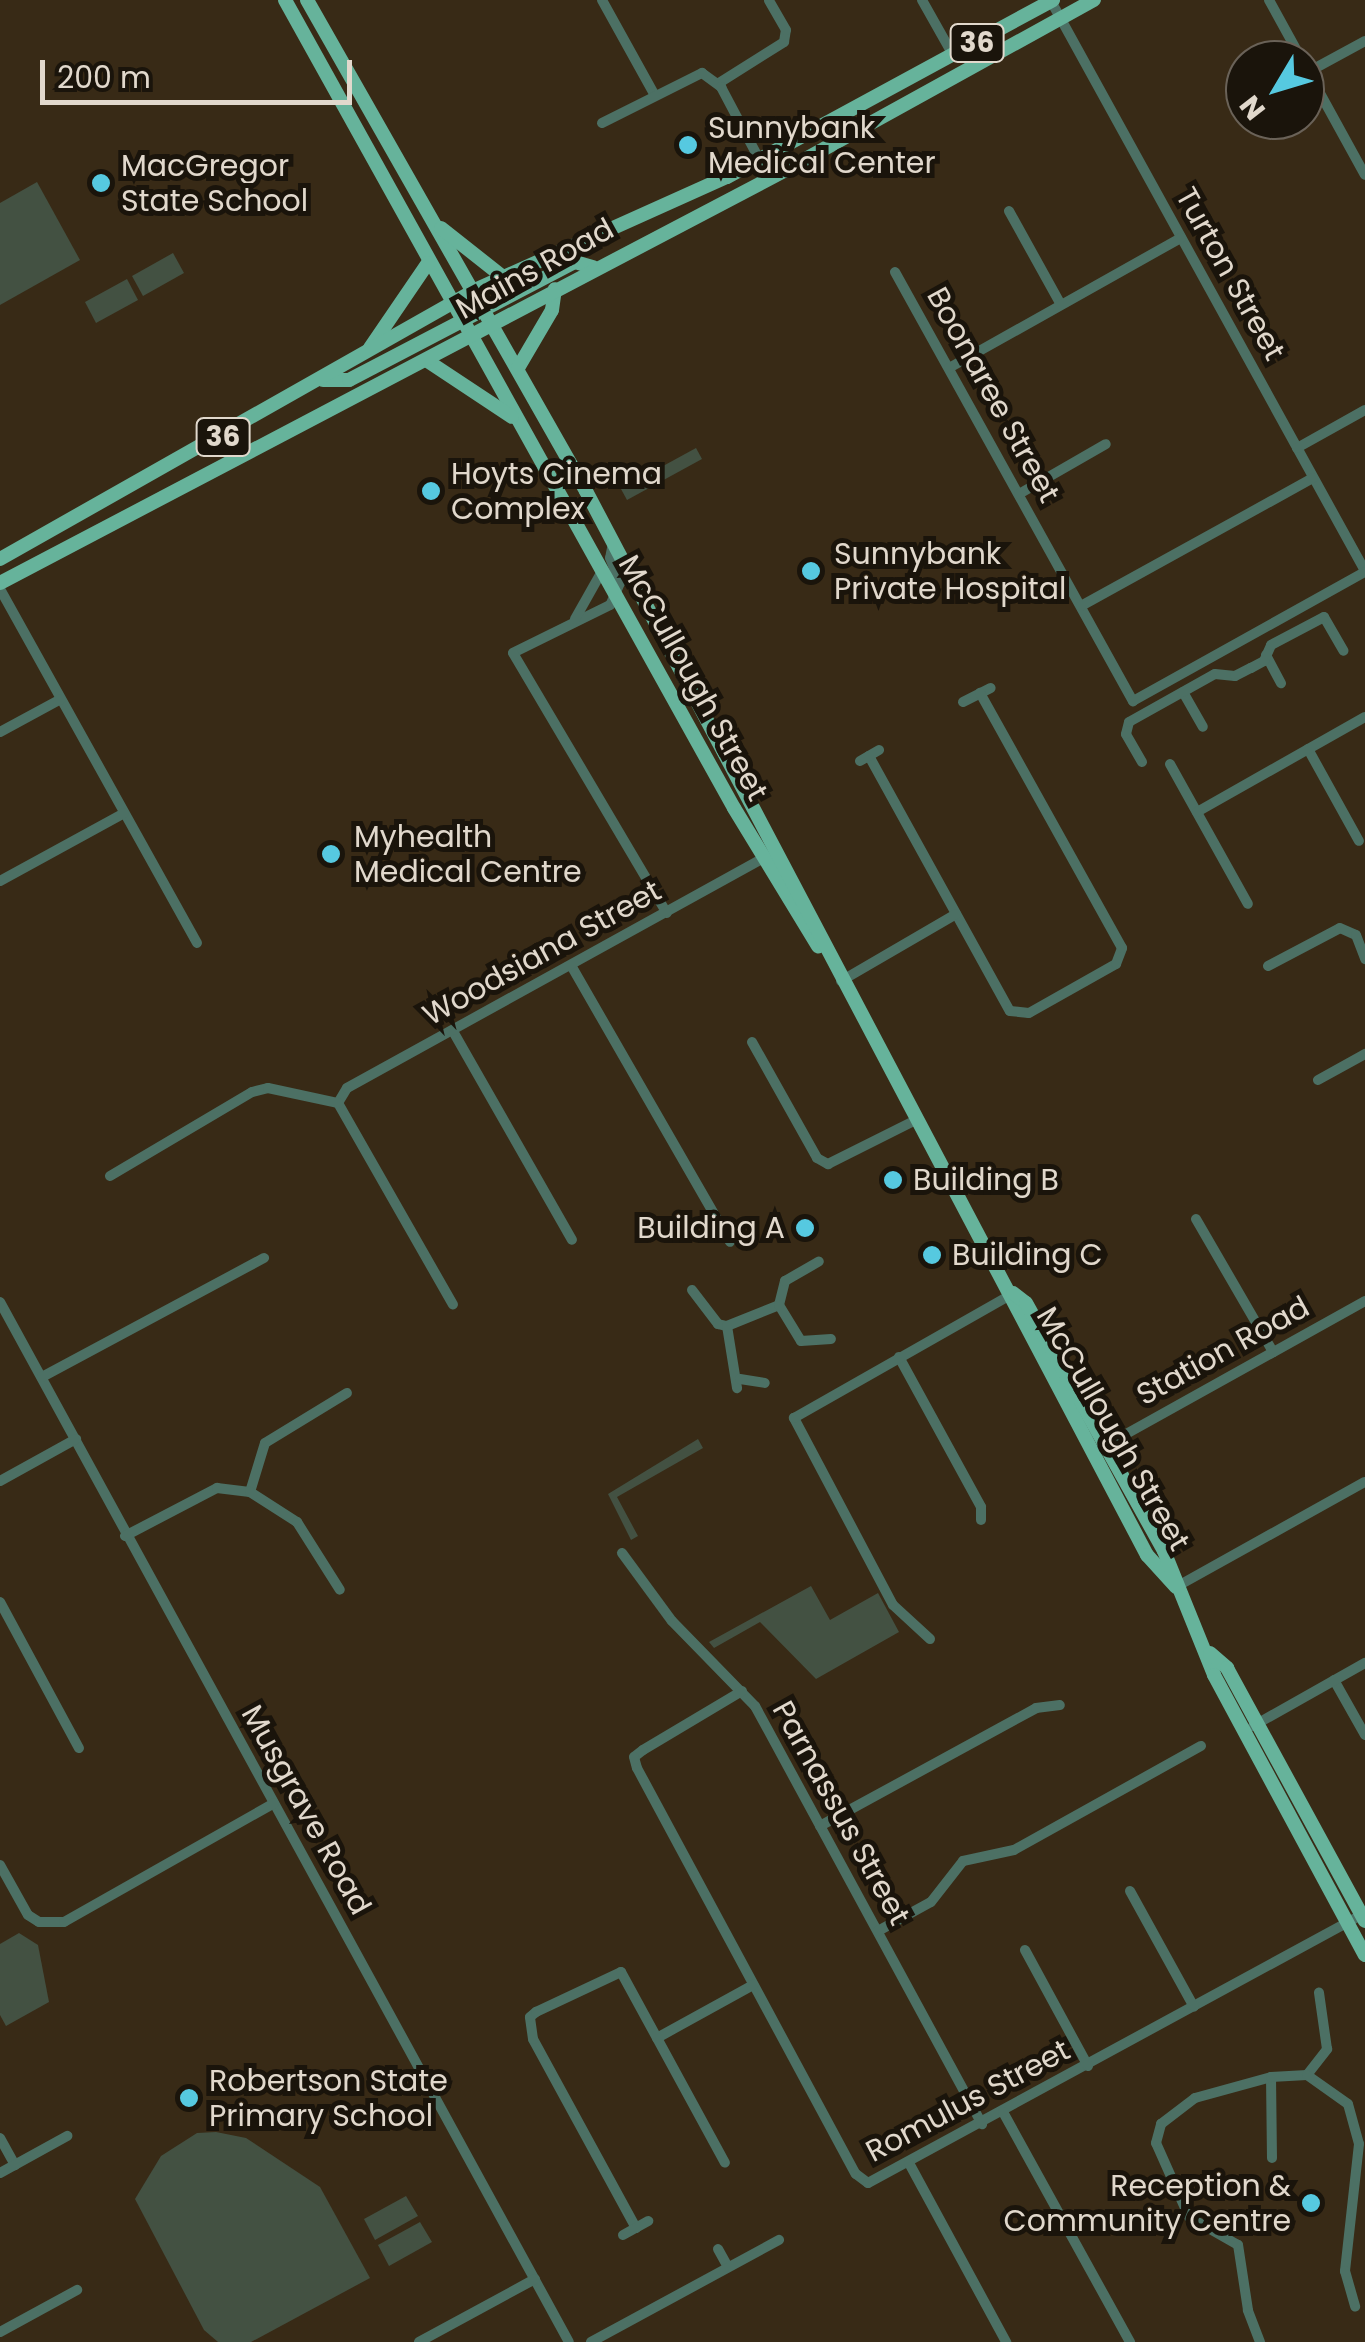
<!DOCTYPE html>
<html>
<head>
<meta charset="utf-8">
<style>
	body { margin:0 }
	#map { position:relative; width:1365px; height:2342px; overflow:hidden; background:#382a16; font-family:Poppins,sans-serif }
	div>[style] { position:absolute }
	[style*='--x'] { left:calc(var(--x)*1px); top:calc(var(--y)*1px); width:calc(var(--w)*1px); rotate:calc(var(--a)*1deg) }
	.green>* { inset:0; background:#435142 }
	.minor>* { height:10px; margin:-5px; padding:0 5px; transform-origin:5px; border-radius:5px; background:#4c7064 }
	.major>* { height:14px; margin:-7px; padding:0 7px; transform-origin:7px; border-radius:7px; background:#66b39b }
	.dots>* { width:28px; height:28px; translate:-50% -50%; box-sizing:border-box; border:5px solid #1a140b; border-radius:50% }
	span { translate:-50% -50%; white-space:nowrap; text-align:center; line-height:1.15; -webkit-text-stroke:10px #1a140b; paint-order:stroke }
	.shield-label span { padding:2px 8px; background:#1a140b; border:2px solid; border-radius:8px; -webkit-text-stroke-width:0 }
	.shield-label { font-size:28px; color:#e1d8cc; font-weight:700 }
	.poi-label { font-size:30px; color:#e1d8cc }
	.left { translate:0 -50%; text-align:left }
	.right { translate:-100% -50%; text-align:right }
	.street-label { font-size:30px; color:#e1d8cc }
	.north { position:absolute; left:1225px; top:40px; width:100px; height:100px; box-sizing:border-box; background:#1a140b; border:2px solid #6a6258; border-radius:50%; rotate:232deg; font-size:28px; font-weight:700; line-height:40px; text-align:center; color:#e1d8cc }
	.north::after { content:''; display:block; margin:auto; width:35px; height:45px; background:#56c9e0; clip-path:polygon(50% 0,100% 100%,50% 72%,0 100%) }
	.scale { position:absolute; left:40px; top:60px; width:312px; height:45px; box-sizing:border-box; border:5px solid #e1d8cc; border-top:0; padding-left:12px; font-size:30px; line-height:35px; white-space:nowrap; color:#e1d8cc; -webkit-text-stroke:8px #1a140b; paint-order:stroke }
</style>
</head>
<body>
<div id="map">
	<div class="green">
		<i style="clip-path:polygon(37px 182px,80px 260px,0 305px,0 203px)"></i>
		<i style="clip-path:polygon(173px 253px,184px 273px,143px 296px,132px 276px)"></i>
		<i style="clip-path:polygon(127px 279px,138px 300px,96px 323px,85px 302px)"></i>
		<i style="clip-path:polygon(696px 448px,702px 459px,627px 500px,621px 489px)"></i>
		<i style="clip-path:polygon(698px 1439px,703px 1448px,617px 1497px,638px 1536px,631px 1540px,608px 1494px)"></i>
		<i style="clip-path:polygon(811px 1586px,830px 1620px,878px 1593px,899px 1632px,816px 1679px,760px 1622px,714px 1648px,709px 1642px)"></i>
		<i style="clip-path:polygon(19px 1933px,38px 1945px,49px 2002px,6px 2026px,0 2015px,0 1944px)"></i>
		<i style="clip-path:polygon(216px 2132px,246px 2138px,320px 2187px,370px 2278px,251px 2342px,218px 2342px,204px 2330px,135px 2199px,161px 2156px,197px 2133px)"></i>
		<i style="clip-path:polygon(406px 2196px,418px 2216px,375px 2240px,364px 2219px)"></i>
		<i style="clip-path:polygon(420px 2222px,432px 2242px,389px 2266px,378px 2245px)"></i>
	</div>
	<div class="minor">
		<i style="--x:602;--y:0;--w:107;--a:61"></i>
		<i style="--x:922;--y:0;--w:63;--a:60.6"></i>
		<i style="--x:1269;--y:0;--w:68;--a:61.2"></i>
		<i style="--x:1051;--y:1;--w:651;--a:61.15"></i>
		<i style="--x:1305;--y:66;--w:124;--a:61.2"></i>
		<i style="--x:1308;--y:72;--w:65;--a:-28.5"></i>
		<i style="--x:719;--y:83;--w:77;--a:-32.2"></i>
		<i style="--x:784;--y:42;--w:12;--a:-81"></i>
		<i style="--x:786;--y:30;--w:34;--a:-120"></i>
		<i style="--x:602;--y:123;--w:112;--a:-26.6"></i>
		<i style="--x:702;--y:73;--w:24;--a:36"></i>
		<i style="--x:721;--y:87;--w:79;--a:62.1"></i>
		<i style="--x:758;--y:157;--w:25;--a:79"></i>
		<i style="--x:1009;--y:211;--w:107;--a:61"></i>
		<i style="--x:895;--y:272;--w:491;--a:61"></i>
		<i style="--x:1133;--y:701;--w:265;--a:-29.1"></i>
		<i style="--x:949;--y:368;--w:266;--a:-29.3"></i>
		<i style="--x:1297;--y:448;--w:78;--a:-29.2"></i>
		<i style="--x:1019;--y:494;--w:100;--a:-29.9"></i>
		<i style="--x:613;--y:543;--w:15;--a:101"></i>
		<i style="--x:610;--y:558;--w:27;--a:68"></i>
		<i style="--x:620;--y:583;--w:24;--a:114"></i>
		<i style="--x:610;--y:605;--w:108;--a:153.7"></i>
		<i style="--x:513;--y:653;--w:302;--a:59.4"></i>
		<i style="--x:0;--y:589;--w:405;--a:60.9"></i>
		<i style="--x:1081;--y:606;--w:265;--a:-28.9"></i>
		<i style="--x:575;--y:619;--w:55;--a:-60.6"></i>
		<i style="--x:1266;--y:655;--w:32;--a:62"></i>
		<i style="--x:1183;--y:692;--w:40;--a:60.3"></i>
		<i style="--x:963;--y:702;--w:31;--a:-27"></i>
		<i style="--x:0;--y:732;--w:69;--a:-28.4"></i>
		<i style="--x:1308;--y:749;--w:105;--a:61"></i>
		<i style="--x:869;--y:756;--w:291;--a:61.1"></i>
		<i style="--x:1010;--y:1011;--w:19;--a:6"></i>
		<i style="--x:1029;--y:1013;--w:100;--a:-29.4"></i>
		<i style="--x:1116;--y:964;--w:17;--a:-69"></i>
		<i style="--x:1122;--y:948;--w:292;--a:-119.1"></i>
		<i style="--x:860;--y:761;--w:22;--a:-30"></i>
		<i style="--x:1142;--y:762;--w:32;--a:-120"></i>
		<i style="--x:1126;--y:734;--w:12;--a:-76"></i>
		<i style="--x:1129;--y:722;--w:98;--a:-29.2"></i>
		<i style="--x:1215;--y:674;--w:20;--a:6"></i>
		<i style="--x:1235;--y:676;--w:18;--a:-27"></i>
		<i style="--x:1251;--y:668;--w:15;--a:-28"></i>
		<i style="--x:1264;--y:661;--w:17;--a:-66"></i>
		<i style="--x:1271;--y:645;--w:60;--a:-27.8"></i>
		<i style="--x:1324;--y:617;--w:39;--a:60"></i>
		<i style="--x:1170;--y:764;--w:160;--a:60.9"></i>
		<i style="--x:1197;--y:812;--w:193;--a:-29.5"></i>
		<i style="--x:0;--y:881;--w:141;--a:-28.7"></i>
		<i style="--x:1268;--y:966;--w:81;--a:-27.8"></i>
		<i style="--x:1340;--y:928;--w:17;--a:24"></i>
		<i style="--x:1356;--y:935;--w:26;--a:69"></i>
		<i style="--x:572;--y:967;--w:317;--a:60.1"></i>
		<i style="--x:841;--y:981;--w:133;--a:-30.2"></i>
		<i style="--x:454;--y:1033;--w:238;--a:60.3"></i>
		<i style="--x:752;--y:1042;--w:133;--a:60.7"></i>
		<i style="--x:817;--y:1158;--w:13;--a:29"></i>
		<i style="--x:828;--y:1164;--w:98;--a:-26.6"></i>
		<i style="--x:1318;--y:1080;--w:54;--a:-29"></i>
		<i style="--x:338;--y:1103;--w:17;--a:-59"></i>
		<i style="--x:347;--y:1088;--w:481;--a:-28.9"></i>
		<i style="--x:338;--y:1103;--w:232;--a:60.3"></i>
		<i style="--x:110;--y:1176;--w:165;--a:-30.6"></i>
		<i style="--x:252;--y:1092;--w:16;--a:-14"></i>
		<i style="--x:268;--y:1088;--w:72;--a:12.1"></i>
		<i style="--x:1196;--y:1219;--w:154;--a:59.9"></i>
		<i style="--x:692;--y:1290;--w:43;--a:52.6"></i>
		<i style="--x:718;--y:1324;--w:9;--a:13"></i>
		<i style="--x:727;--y:1326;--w:56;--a:-22"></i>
		<i style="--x:779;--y:1305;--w:25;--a:-76"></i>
		<i style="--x:785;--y:1281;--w:39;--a:-30"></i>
		<i style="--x:0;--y:1302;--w:1185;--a:61.32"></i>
		<i style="--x:779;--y:1305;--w:42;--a:58.6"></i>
		<i style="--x:801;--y:1341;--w:30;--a:-4"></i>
		<i style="--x:727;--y:1326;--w:63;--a:80.8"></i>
		<i style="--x:899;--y:1357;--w:171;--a:61.3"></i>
		<i style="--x:981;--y:1507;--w:13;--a:90"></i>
		<i style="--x:42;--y:1377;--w:252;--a:-28.2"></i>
		<i style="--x:740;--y:1379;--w:25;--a:9"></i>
		<i style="--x:1101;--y:1448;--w:302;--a:-29.1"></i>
		<i style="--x:0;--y:1481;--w:87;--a:-28.9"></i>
		<i style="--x:250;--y:1492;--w:51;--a:-73"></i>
		<i style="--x:265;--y:1443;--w:96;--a:-31.4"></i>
		<i style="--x:125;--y:1536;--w:104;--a:-27.6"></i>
		<i style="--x:217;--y:1488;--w:33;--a:7"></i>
		<i style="--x:250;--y:1492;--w:56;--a:32.6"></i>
		<i style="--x:297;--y:1522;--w:80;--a:57.7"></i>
		<i style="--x:622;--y:1553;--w:84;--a:53.7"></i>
		<i style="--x:672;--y:1621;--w:119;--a:45.7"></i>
		<i style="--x:755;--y:1706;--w:476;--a:61.5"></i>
		<i style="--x:1176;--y:1587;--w:216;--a:-29.1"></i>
		<i style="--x:0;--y:1602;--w:166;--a:61.6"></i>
		<i style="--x:930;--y:1639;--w:50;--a:-137.4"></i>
		<i style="--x:893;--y:1605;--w:212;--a:-117.9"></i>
		<i style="--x:794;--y:1418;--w:251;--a:-29.6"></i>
		<i style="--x:1334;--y:1680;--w:63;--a:60.6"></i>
		<i style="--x:742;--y:1691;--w:115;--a:149.2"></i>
		<i style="--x:643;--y:1750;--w:11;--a:142"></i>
		<i style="--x:634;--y:1757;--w:11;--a:75"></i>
		<i style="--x:637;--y:1768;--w:461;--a:61.7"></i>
		<i style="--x:856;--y:2174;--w:15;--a:37"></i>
		<i style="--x:868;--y:2183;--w:561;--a:-28.53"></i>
		<i style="--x:1253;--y:1726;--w:129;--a:-29.4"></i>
		<i style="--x:820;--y:1826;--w:246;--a:-28.6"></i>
		<i style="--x:1036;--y:1708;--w:24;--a:-7"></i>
		<i style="--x:0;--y:1865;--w:57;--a:60.8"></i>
		<i style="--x:28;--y:1915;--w:13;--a:32"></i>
		<i style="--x:39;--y:1922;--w:25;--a:0"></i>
		<i style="--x:64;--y:1922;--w:241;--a:-29.5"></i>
		<i style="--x:1130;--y:1891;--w:132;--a:61.1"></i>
		<i style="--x:878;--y:1931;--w:60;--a:-28.7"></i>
		<i style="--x:931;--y:1902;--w:52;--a:-52"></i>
		<i style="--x:963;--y:1861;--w:52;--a:-12.2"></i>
		<i style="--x:1014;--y:1850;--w:214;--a:-29.1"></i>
		<i style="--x:1025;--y:1950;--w:132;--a:61.5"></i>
		<i style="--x:657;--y:2038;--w:110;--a:-28.9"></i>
		<i style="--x:1307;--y:2075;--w:33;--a:-52"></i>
		<i style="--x:1327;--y:2049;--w:57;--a:-98.1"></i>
		<i style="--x:1271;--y:2077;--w:81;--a:89.3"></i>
		<i style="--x:1003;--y:2112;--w:263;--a:61.1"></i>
		<i style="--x:0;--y:2138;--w:31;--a:61"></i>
		<i style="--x:909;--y:2163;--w:204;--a:61.5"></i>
		<i style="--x:0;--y:2173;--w:77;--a:-28.9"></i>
		<i style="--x:636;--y:2228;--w:215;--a:-118.6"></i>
		<i style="--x:533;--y:2039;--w:22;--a:-98"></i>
		<i style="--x:530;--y:2017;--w:8;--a:-40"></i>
		<i style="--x:536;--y:2012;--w:94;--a:-25.2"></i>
		<i style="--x:621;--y:1972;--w:217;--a:61.4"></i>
		<i style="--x:623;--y:2235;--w:29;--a:-29"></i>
		<i style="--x:718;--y:2249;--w:18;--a:61"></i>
		<i style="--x:0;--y:2332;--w:88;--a:-28.6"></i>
		<i style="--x:419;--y:2342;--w:132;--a:-28.5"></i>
		<i style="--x:591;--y:2342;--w:214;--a:-28.5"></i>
		<i style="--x:1260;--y:2342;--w:34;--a:-111"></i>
		<i style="--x:1248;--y:2310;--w:66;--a:-98.7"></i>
		<i style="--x:1238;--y:2245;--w:56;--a:-150.3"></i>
		<i style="--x:1189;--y:2217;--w:81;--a:-114"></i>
		<i style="--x:1156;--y:2143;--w:20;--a:-75"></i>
		<i style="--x:1161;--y:2124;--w:43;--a:-37.4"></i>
		<i style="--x:1195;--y:2098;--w:79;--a:-15.4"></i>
		<i style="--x:1271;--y:2077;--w:36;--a:-3"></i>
		<i style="--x:1307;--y:2075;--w:50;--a:35.3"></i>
		<i style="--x:1348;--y:2104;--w:41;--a:74.6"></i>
		<i style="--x:1359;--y:2144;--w:128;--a:96.3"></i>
		<i style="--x:1345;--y:2271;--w:37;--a:74"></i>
	</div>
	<div class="major">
		<i style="--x:285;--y:0;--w:924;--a:60.94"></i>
		<i style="--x:734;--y:808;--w:162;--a:58.7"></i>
		<i style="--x:307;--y:0;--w:565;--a:60.39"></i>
		<i style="--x:586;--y:491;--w:1203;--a:62.2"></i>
		<i style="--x:1147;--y:1555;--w:43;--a:47.8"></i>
		<i style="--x:441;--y:228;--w:79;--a:38.3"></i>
		<i style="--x:370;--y:348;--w:103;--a:-55.7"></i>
		<i style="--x:426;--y:360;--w:103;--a:33.5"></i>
		<i style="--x:518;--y:368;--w:67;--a:-59.6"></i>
		<i style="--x:552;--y:310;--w:21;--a:-82"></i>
		<i style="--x:323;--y:380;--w:26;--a:0"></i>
		<i style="--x:349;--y:380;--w:255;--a:-27.6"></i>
		<i style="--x:575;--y:262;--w:19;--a:16"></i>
		<i style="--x:0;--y:559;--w:546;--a:-29.52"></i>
		<i style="--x:475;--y:290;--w:276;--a:-24.2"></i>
		<i style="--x:727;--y:177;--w:371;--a:-28.5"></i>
		<i style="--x:0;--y:583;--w:886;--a:-27.72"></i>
		<i style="--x:784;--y:171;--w:354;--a:-28.9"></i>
		<i style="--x:1013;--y:1293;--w:16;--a:38"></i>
		<i style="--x:1026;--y:1303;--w:284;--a:60.9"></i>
		<i style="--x:1164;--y:1551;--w:134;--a:68"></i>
		<i style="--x:1214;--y:1675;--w:318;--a:61.7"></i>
		<i style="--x:1210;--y:1653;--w:23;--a:41"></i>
		<i style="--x:1227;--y:1668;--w:288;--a:61.4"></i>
	</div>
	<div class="dots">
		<i style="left:688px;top:145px;background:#56c9e0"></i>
		<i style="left:101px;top:183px;background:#56c9e0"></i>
		<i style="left:431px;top:491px;background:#56c9e0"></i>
		<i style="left:811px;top:571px;background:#56c9e0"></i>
		<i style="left:331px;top:854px;background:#56c9e0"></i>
		<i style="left:893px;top:1180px;background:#56c9e0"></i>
		<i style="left:805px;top:1228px;background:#56c9e0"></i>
		<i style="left:932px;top:1255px;background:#56c9e0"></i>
		<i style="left:189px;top:2098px;background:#56c9e0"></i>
		<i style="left:1311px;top:2203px;background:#56c9e0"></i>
	</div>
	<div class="shield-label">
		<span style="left:977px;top:43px">36</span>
		<span style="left:223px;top:437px">36</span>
	</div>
	<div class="poi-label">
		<span class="left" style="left:708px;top:145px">Sunnybank<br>Medical Center</span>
		<span class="left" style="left:121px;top:183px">MacGregor<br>State School</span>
		<span class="left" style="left:451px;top:491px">Hoyts Cinema<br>Complex</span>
		<span class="left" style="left:834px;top:571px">Sunnybank<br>Private Hospital</span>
		<span class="left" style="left:354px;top:854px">Myhealth<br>Medical Centre</span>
		<span class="left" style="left:913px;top:1180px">Building B</span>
		<span class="right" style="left:785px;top:1228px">Building A</span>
		<span class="left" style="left:952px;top:1255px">Building C</span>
		<span class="left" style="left:209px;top:2098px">Robertson State<br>Primary School</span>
		<span class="right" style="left:1291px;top:2203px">Reception &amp;<br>Community Centre</span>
	</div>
	<div class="street-label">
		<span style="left:535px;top:269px;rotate:-29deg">Mains Road</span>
		<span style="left:1230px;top:274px;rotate:61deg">Turton Street</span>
		<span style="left:993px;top:395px;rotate:61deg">Boonaree Street</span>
		<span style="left:693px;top:678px;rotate:61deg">McCullough Street</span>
		<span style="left:542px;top:953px;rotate:-29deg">Woodsiana Street</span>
		<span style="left:1223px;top:1351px;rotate:-29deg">Station Road</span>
		<span style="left:1113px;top:1429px;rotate:60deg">McCullough Street</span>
		<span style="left:306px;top:1810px;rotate:61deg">Musgrave Road</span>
		<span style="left:841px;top:1813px;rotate:61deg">Parnassus Street</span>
		<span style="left:968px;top:2101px;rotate:-28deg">Romulus Street</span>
	</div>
	<div class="north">N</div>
	<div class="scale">200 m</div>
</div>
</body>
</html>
